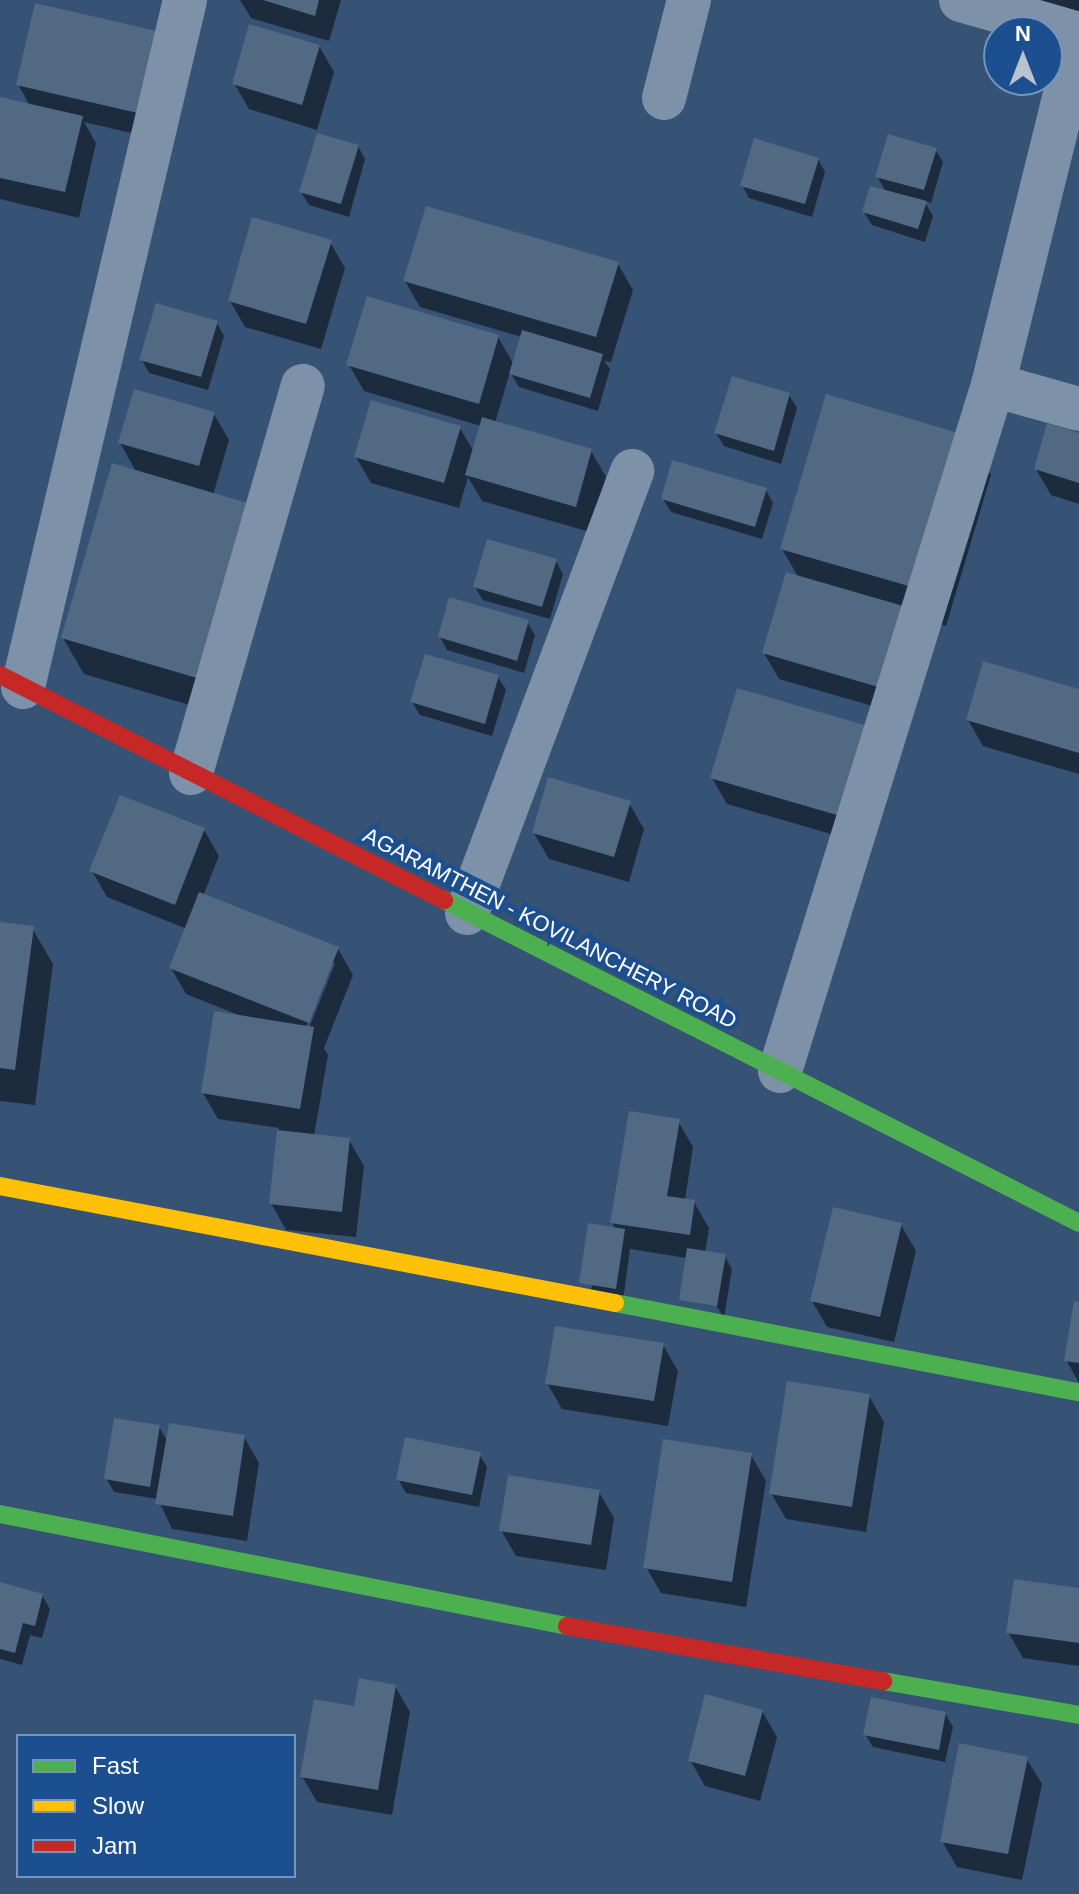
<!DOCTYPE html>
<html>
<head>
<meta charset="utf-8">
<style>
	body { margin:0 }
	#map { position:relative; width:1079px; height:1894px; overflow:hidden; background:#365274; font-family:Helvetica,sans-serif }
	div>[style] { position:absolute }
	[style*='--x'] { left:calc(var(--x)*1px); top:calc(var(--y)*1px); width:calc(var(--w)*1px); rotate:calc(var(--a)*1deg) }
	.shadow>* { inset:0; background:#0007 }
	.building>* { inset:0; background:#526984 }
	.street>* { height:44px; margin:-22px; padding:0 22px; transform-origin:22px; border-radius:22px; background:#7d92a8 }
	.fast>* { height:18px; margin:-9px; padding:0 9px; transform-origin:9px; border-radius:9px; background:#4caf50 }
	.slow>* { height:18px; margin:-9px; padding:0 9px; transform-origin:9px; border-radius:9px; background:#ffc107 }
	.jam>* { height:18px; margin:-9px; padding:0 9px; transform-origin:9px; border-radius:9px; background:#c62828 }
	span { translate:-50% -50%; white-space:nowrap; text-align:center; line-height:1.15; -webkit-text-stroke:8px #1b4f8f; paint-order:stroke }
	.street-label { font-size:22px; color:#fff }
	.legend { position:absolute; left:16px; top:1734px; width:280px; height:144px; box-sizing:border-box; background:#1b4f8f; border:2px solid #7695bc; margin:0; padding:10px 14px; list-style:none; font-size:24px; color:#fff }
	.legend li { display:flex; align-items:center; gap:16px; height:40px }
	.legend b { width:40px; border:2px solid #7695bc }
	.north { position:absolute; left:983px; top:16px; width:80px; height:80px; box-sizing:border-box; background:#1b4f8f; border:2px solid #7695bc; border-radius:50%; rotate:0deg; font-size:22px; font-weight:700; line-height:32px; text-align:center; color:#fff }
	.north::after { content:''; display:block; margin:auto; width:28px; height:36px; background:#b9c2ce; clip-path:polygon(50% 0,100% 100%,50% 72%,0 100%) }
</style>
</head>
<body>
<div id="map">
	<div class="shadow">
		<i style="clip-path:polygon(240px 0,341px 0,329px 41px,251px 18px)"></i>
		<i style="clip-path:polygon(1038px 0,1079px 0,1079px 12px)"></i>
		<i style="clip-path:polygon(160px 33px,157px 139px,84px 122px,96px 143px,79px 218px,0 199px,0 99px,30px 106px,18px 84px)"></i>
		<i style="clip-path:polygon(319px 46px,334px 72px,317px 130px,249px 109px,234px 83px)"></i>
		<i style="clip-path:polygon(358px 146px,365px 159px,349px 217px,309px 205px,301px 192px)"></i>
		<i style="clip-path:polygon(935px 149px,943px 162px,931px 203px,924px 201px,933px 216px,925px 242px,872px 225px,864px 212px,886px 192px,877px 176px)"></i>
		<i style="clip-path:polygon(818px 159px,825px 172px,812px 217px,749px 198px,742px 185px)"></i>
		<i style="clip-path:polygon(330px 242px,345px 268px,321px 349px,245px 327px,230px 301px)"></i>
		<i style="clip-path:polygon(618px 264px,633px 290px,611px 362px,604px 361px,610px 369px,598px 411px,519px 387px,510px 372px,495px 423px,591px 451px,606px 477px,590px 532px,482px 501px,468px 477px,459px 508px,371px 483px,356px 457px,460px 428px,474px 452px,481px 426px,364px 391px,349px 365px,498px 337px,514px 365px,522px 337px,420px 307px,405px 281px)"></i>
		<i style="clip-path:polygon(217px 323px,224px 336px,208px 390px,149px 373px,142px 360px)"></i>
		<i style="clip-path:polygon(789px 395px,797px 408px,781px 464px,724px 446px,716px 433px)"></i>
		<i style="clip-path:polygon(214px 414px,229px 440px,213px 495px,227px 716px,84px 674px,63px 638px,137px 473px,120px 443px)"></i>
		<i style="clip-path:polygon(1079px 435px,1079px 504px,1051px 495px,1036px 469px)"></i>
		<i style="clip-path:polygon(971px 439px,991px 475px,946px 626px,919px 618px,907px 716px,779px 679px,764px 653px,799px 578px,782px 549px)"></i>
		<i style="clip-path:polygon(766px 490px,773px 503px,762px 539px,671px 512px,663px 499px)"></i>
		<i style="clip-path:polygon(556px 561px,563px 574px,550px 619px,483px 600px,475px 587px)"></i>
		<i style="clip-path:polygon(527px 622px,535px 635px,524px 673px,447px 650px,440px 637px)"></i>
		<i style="clip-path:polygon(498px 677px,506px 690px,492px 736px,420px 715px,412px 702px)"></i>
		<i style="clip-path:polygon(738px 691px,862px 843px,727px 804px,712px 778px)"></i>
		<i style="clip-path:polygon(1079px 691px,1079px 774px,983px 746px,968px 720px)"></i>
		<i style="clip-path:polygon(629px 803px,644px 829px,629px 882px,549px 859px,534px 833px)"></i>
		<i style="clip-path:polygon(evenodd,204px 830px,219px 856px,203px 896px,338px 949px,353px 975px,324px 1048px,328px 1055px,314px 1136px,349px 1140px,364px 1166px,356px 1237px,286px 1230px,271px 1203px,279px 1128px,218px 1119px,203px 1093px,241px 1016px,186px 994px,171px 968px,187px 929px,107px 897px,92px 871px,204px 830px,331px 963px,335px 963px,307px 1033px,304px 1032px,331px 963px)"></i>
		<i style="clip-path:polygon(0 924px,32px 928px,53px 964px,35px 1105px,0 1101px)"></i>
		<i style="clip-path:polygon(678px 1121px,693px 1147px,685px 1200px,694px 1202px,709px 1228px,705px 1253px,725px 1256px,732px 1269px,724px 1318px,687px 1258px,630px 1249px,623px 1301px,588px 1296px,616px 1230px,612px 1222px)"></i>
		<i style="clip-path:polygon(901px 1225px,916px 1251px,894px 1342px,827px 1327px,812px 1301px)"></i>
		<i style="clip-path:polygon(1079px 1304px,1079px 1383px,1066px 1360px)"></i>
		<i style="clip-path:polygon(663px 1345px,678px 1371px,668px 1426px,562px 1409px,547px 1383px)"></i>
		<i style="clip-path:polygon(869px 1396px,884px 1422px,866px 1532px,786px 1519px,771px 1493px)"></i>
		<i style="clip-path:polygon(159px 1427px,168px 1442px,244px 1437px,259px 1463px,247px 1541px,172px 1529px,158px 1499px,114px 1492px,106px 1478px)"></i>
		<i style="clip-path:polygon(479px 1454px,487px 1467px,479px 1507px,406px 1493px,398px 1479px)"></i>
		<i style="clip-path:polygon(751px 1455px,766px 1481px,746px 1607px,661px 1593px,646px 1567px)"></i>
		<i style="clip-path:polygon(599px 1492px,614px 1518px,606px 1570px,516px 1556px,501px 1530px)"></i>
		<i style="clip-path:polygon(0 1585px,42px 1595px,50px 1609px,42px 1638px,30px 1635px,22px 1665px,0 1659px)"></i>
		<i style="clip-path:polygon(1079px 1590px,1079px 1666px,1023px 1658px,1008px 1632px)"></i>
		<i style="clip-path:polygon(395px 1686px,410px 1712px,392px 1815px,317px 1802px,302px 1776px,356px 1708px)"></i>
		<i style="clip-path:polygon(762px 1711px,777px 1737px,760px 1801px,705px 1786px,690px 1760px)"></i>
		<i style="clip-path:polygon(945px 1713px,953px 1727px,945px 1762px,873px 1747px,865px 1734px)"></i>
		<i style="clip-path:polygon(1026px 1758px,1042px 1784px,1022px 1880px,957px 1867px,942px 1841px)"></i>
	</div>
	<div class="building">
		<i style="clip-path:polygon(263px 0,319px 0,315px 16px)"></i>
		<i style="clip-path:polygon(35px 3px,161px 32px,142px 114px,16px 85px)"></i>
		<i style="clip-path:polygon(249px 24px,320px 45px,302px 105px,232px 84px)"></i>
		<i style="clip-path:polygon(0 97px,83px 116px,65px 192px,0 178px)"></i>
		<i style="clip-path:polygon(317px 133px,359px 145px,341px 204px,299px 192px)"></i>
		<i style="clip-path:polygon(888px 134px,937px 148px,924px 190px,875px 177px)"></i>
		<i style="clip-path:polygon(754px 138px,819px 158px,805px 204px,740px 186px)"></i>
		<i style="clip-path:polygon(870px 186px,927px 201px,918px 229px,862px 212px)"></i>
		<i style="clip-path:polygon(426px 206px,619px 262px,596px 337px,403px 281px)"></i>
		<i style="clip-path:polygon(252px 217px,332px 240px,306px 324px,228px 301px)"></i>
		<i style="clip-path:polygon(367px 296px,499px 335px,479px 404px,346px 365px)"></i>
		<i style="clip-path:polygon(156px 303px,218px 321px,201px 377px,139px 360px)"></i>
		<i style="clip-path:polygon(522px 330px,603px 354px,590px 398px,509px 374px)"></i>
		<i style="clip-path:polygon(732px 376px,790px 393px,774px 451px,714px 433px)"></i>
		<i style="clip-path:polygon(134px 389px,215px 412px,199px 466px,118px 443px)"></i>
		<i style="clip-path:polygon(826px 394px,972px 437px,926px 591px,780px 549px)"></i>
		<i style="clip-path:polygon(371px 400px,461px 426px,444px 483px,354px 457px)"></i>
		<i style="clip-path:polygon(482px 417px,592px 449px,576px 507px,465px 475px)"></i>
		<i style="clip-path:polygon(1047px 423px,1079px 433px,1079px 483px,1034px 469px)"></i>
		<i style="clip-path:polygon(672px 460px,767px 488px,755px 527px,661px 499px)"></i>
		<i style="clip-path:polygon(112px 463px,258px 506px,207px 681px,61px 638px)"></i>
		<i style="clip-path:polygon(487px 539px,557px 559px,542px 607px,473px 587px)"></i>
		<i style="clip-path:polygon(786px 572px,917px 610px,892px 691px,762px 653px)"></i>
		<i style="clip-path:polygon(449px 597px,529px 620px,517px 661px,438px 637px)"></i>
		<i style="clip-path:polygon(425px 654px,499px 675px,485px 724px,410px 702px)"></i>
		<i style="clip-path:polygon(983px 661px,1079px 689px,1079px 753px,966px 720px)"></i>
		<i style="clip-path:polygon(737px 688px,875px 728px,847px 818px,710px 778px)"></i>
		<i style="clip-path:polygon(548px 777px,631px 801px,614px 857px,532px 833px)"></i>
		<i style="clip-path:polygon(120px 795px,205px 828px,175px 905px,89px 871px)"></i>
		<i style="clip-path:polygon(199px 892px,339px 947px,309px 1023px,169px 968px)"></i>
		<i style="clip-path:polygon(0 922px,34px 926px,15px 1070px,0 1068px)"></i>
		<i style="clip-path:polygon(214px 1011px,314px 1027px,300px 1109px,201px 1093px)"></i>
		<i style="clip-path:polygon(629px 1111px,680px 1119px,667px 1196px,695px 1200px,690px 1235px,610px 1223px)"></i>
		<i style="clip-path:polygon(277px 1130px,350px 1138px,342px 1212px,269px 1204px)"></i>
		<i style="clip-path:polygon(833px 1207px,902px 1223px,880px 1317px,810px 1301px)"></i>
		<i style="clip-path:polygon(588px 1223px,625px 1229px,616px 1289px,579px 1283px)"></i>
		<i style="clip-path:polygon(687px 1248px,726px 1254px,717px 1306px,679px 1300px)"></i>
		<i style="clip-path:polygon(1074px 1301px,1079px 1302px,1079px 1363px,1064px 1361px)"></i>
		<i style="clip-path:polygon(555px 1326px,664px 1343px,654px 1401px,545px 1384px)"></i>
		<i style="clip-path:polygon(787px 1381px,870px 1394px,852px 1507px,769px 1494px)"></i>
		<i style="clip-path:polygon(114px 1418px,160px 1425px,150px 1487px,104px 1479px)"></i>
		<i style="clip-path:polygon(169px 1423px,245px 1435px,233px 1516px,155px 1504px)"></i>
		<i style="clip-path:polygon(405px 1437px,481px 1452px,472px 1495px,396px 1480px)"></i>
		<i style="clip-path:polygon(663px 1439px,752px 1453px,732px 1582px,643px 1568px)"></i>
		<i style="clip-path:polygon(508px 1475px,600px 1490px,591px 1545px,499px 1531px)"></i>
		<i style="clip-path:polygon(1014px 1579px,1079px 1588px,1079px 1643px,1006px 1633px)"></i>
		<i style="clip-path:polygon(0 1582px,43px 1594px,35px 1626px,23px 1623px,15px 1653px,0 1649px)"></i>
		<i style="clip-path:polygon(359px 1678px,396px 1685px,378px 1790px,300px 1777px,314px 1699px,354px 1706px)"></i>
		<i style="clip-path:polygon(705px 1694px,763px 1710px,745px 1776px,688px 1761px)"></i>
		<i style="clip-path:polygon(871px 1697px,946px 1712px,939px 1750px,863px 1735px)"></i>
		<i style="clip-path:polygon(959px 1743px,1028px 1757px,1008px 1854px,940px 1842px)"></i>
	</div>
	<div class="street">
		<i style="--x:961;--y:0;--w:123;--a:16.1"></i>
		<i style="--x:664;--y:98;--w:101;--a:-75.7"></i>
		<i style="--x:993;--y:385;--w:89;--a:15.6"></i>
		<i style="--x:23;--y:687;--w:706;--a:-76.73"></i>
		<i style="--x:191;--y:773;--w:403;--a:-73.9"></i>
		<i style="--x:467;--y:913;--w:472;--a:-69.5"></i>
		<i style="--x:780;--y:1071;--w:718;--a:-72.75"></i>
		<i style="--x:993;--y:385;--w:357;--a:-76.1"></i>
	</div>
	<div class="fast">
		<i style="--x:444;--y:900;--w:712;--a:26.96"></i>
		<i style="--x:615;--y:1303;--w:472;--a:10.9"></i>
		<i style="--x:0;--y:1514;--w:578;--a:11.17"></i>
		<i style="--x:883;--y:1681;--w:199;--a:9.8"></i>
	</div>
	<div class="slow">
		<i style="--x:0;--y:1186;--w:626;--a:10.77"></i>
	</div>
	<div class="jam">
		<i style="--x:0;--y:675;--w:498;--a:26.9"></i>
		<i style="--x:567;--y:1626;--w:321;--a:9.9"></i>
	</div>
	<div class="street-label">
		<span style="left:550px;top:928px;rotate:27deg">AGARAMTHEN - KOVILANCHERY ROAD</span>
	</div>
	<ul class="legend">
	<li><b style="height:10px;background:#4caf50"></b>Fast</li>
	<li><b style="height:10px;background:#ffc107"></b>Slow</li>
	<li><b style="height:10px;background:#c62828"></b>Jam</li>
	</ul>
	<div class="north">N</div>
</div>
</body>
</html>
